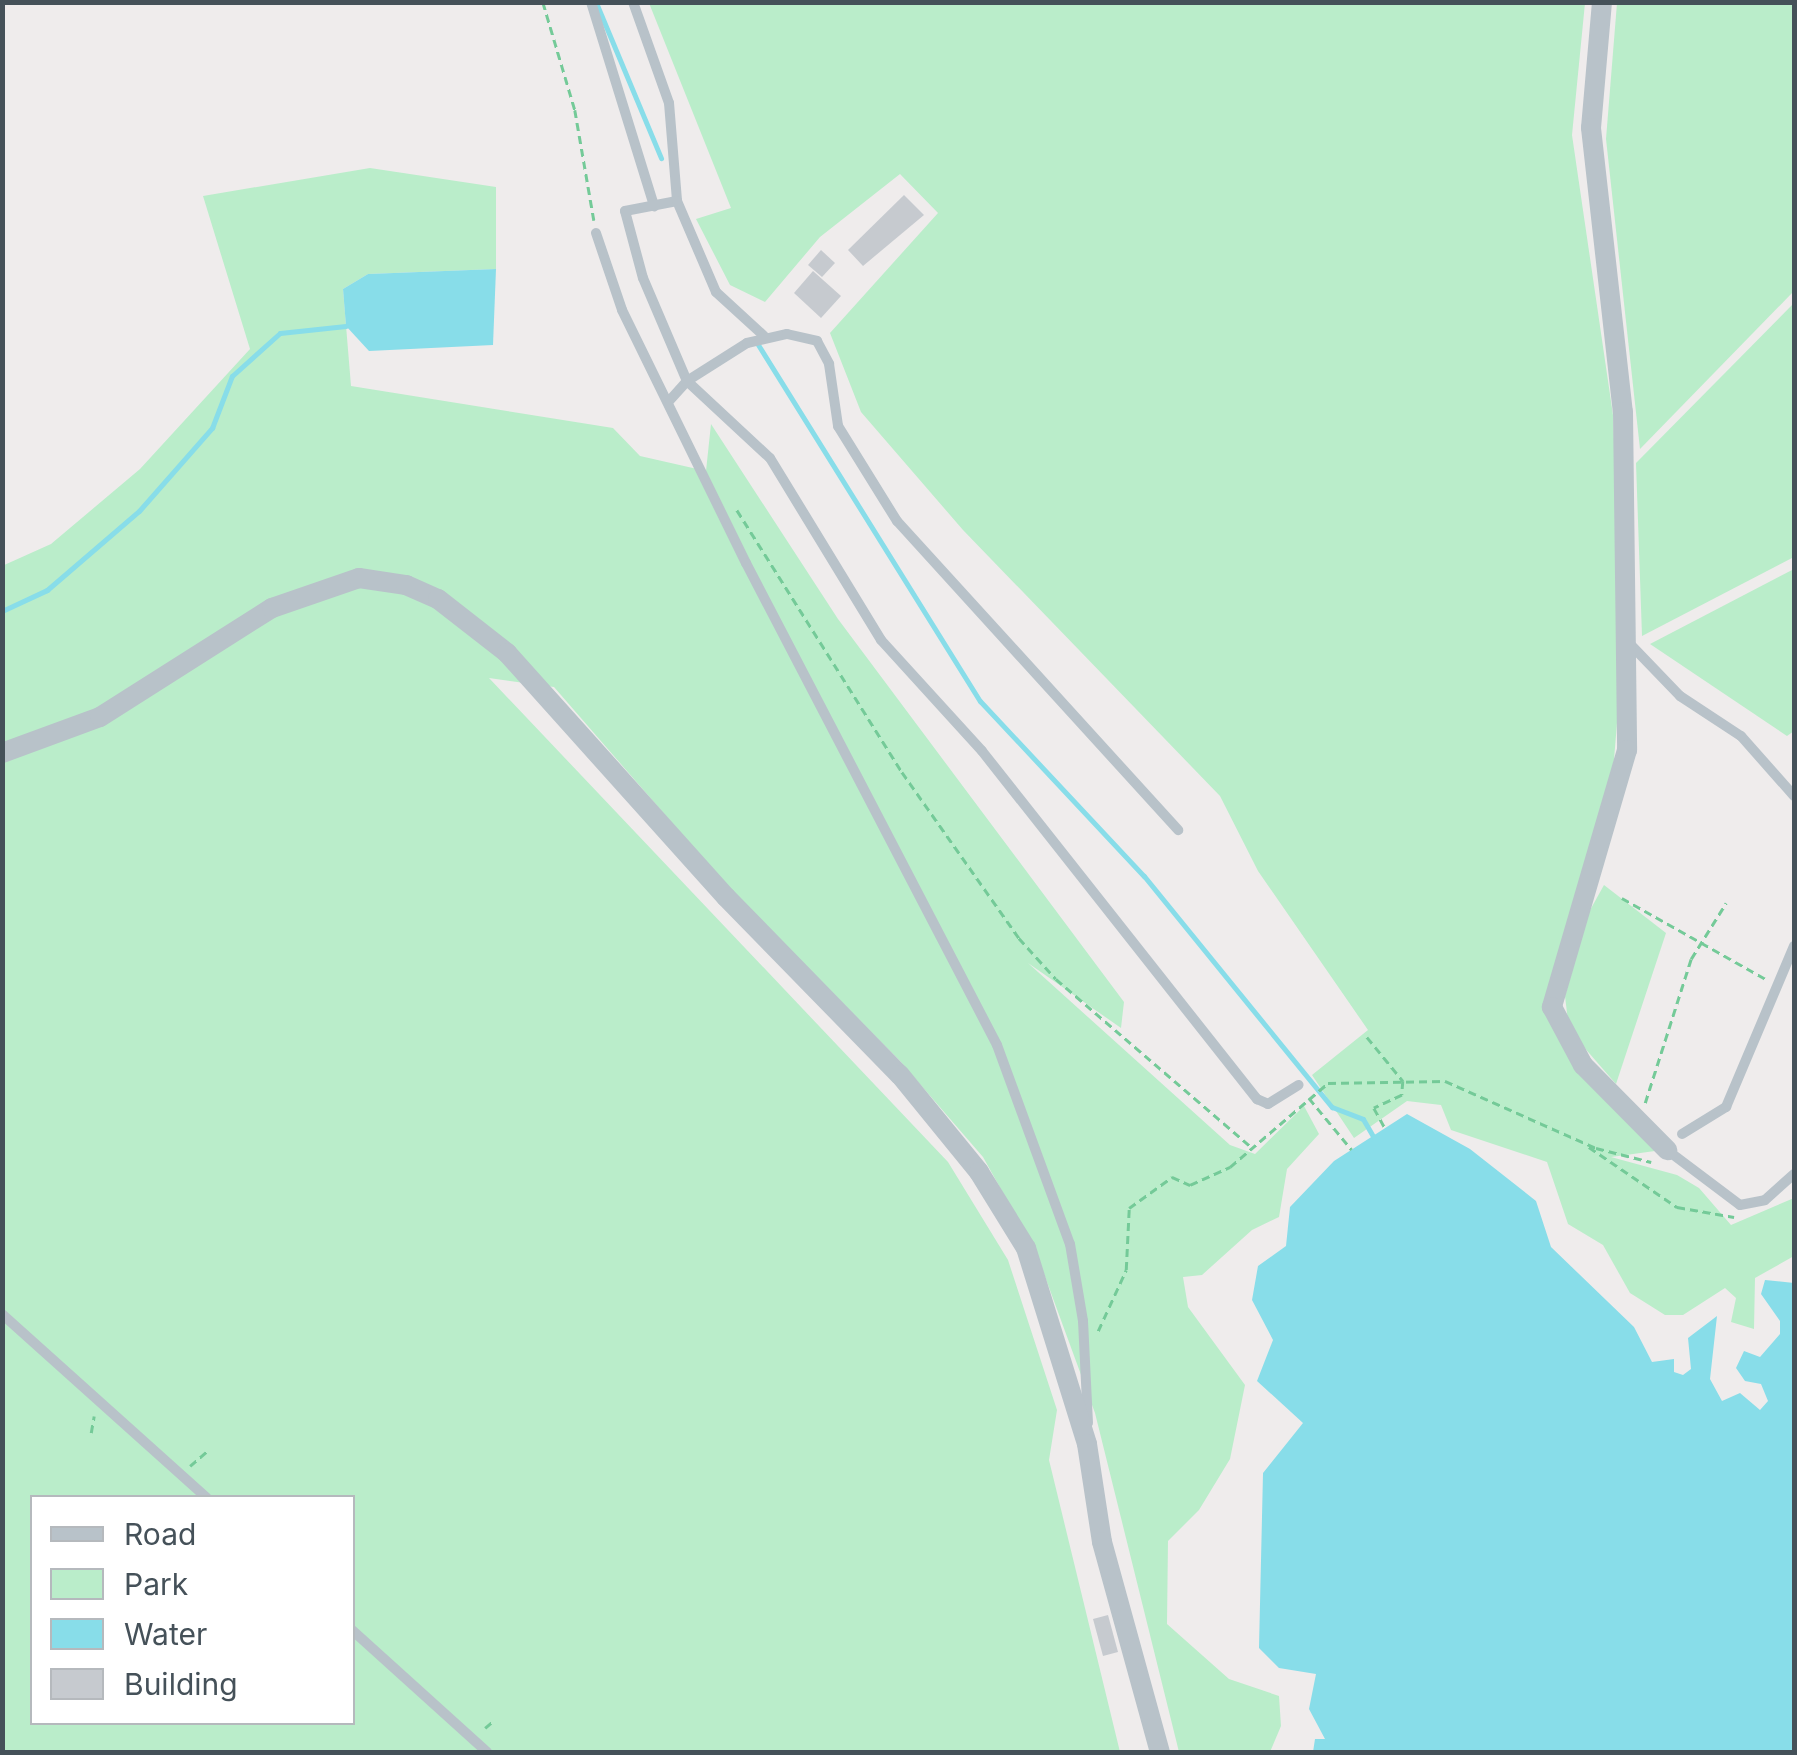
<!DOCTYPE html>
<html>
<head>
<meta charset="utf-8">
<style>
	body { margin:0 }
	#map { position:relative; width:1797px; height:1755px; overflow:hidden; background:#efecec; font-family:Inter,sans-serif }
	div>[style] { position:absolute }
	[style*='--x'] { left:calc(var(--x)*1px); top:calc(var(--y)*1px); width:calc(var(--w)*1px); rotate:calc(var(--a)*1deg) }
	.green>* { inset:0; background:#baedca }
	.water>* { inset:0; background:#88dde9 }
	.stream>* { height:5px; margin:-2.5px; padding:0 2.5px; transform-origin:2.5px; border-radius:2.5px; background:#88dde9 }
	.building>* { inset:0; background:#c6cacf }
	.path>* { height:2.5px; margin-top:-1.25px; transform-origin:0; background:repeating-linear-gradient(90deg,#74ca98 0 8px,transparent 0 13px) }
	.lane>* { height:10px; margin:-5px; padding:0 5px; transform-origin:5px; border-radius:5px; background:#b8c2c9 }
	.street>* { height:20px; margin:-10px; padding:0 10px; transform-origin:10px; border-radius:10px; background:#b8c2c9 }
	span { translate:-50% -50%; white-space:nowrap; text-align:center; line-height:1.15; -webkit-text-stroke:8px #fff; paint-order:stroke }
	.frame { position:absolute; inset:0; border:5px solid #455159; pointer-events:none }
	.legend { position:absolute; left:30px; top:1495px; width:325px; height:230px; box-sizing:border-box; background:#fff; border:2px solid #b5b9bd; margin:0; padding:12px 18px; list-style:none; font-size:30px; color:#455159 }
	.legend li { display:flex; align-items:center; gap:20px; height:50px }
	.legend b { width:50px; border:2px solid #b5b9bd }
</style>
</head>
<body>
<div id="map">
	<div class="green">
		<i style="clip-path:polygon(649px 3px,1585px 3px,1572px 135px,1613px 415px,1623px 649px,1613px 772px,1546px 1013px,1655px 1151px,1611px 1157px,1677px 1175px,1699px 1188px,1731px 1225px,1794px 1198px,1794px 1256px,1755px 1278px,1754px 1329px,1731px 1322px,1736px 1298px,1725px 1288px,1683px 1315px,1665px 1315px,1630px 1293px,1603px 1245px,1568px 1224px,1547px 1162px,1451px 1130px,1441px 1105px,1407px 1101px,1354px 1138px,1312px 1075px,1368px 1030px,1258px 871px,1220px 796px,963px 530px,861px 412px,830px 333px,938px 213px,900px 174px,820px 237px,765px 302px,730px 285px,696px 219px,731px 208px)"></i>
		<i style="clip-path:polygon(1617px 3px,1794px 3px,1794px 291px,1640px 449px,1606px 139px)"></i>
		<i style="clip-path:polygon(evenodd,370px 168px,496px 187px,496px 269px,368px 274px,343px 289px,351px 386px,613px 428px,640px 456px,706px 471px,711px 424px,838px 619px,1124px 1002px,1121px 1028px,1028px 963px,1230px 1145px,1255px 1154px,1304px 1106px,1319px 1134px,1287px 1169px,1279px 1217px,1252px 1230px,1202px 1275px,1183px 1277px,1188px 1307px,1245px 1385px,1230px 1459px,1199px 1510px,1168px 1541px,1167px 1624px,1229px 1679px,1279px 1696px,1281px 1726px,1270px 1752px,1179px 1752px,1095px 1413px,1036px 1252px,983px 1157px,900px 1061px,726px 885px,554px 687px,489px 678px,948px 1162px,1008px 1260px,1057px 1410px,1049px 1460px,1120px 1752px,3px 1752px,2px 566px,51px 544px,140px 469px,250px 349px,203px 196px,370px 168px,32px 1498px,352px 1498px,352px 1722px,32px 1722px,32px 1498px)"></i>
		<i style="clip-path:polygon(1794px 303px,1794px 557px,1642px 636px,1636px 463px)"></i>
		<i style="clip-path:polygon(1794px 569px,1794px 731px,1787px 736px,1650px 644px)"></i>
		<i style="clip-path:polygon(1604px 885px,1666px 933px,1616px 1084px,1569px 1030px,1565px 996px,1589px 912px)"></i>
	</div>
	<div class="water">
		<i style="clip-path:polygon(496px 269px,493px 345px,369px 351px,346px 326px,343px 289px,368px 274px)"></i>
		<i style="clip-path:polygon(1407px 1114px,1470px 1149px,1536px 1201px,1551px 1247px,1634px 1327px,1652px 1362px,1674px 1359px,1674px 1372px,1683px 1375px,1691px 1369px,1688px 1338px,1717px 1316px,1710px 1379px,1722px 1401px,1740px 1393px,1760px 1410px,1768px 1401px,1761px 1384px,1745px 1381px,1736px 1368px,1744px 1351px,1760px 1357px,1780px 1334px,1780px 1321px,1761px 1294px,1765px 1280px,1794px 1283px,1794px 1752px,1313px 1752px,1315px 1739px,1325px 1739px,1309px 1709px,1316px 1674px,1279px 1668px,1259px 1648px,1263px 1473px,1303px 1423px,1257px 1381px,1273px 1340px,1252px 1300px,1258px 1266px,1286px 1246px,1290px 1207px,1334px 1161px)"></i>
	</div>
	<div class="stream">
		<i style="--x:597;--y:5;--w:166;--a:67.3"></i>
		<i style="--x:757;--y:343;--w:422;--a:58.1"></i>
		<i style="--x:980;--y:701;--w:240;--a:46.9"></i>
		<i style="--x:1144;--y:876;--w:298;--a:50.9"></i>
		<i style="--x:1332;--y:1107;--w:33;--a:21"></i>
		<i style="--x:1363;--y:1119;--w:20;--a:60"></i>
		<i style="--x:2;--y:611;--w:50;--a:-25"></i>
		<i style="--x:47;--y:590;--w:121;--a:-40.7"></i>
		<i style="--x:139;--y:511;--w:111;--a:-48.7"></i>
		<i style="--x:212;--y:428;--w:56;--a:-69"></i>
		<i style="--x:232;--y:376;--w:64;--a:-41.9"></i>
		<i style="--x:280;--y:333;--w:66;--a:-6.1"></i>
	</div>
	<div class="building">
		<i style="clip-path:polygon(904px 195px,924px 215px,863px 266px,848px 250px)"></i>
		<i style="clip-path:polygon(821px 250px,835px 263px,822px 277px,808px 265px)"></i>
		<i style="clip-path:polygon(813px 271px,841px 296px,821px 318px,794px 293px)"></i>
		<i style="clip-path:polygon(1108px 1615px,1118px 1652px,1103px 1656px,1093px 1619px)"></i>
	</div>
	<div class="path">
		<i style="--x:543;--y:2;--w:113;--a:73.5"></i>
		<i style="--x:575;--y:110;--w:112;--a:80.2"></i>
		<i style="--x:737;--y:510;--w:310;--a:57.8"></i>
		<i style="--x:902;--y:772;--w:203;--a:54.8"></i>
		<i style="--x:1019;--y:938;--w:55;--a:47.9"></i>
		<i style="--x:1056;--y:979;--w:256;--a:40.7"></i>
		<i style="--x:1622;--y:898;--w:165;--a:29.4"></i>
		<i style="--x:1367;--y:1037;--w:57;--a:50.7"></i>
		<i style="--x:1403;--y:1081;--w:14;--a:94"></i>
		<i style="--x:1402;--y:1095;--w:31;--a:155"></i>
		<i style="--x:1374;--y:1108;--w:23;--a:61"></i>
		<i style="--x:1309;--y:1098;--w:67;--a:50.4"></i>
		<i style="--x:1645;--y:1103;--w:151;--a:-72.3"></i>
		<i style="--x:1691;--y:959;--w:66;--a:-58"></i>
		<i style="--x:1589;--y:1147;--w:107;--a:34.3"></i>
		<i style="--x:1677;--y:1207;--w:58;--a:10"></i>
		<i style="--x:1098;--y:1331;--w:67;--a:-65.3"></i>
		<i style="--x:1126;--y:1270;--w:62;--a:-87.2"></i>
		<i style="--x:1129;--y:1208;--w:53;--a:-35.8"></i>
		<i style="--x:1172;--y:1177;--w:20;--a:24"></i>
		<i style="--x:1190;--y:1185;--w:44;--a:-24.2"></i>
		<i style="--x:1230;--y:1167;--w:129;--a:-40.6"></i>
		<i style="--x:1328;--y:1083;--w:117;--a:-1"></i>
		<i style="--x:1445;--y:1081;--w:165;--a:23.9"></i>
		<i style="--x:1596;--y:1148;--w:57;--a:14.3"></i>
		<i style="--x:91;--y:1433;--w:17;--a:-80"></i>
		<i style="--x:190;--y:1466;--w:23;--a:-41"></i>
		<i style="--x:485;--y:1728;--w:9;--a:-41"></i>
	</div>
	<div class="lane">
		<i style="--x:591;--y:2;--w:214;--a:72.8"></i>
		<i style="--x:633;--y:2;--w:107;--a:70.4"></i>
		<i style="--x:669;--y:103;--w:98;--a:85.3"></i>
		<i style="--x:677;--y:201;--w:53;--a:169.1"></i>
		<i style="--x:625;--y:211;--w:69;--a:75"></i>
		<i style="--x:643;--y:278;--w:112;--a:66.9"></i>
		<i style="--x:687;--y:381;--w:113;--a:42.9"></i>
		<i style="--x:770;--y:458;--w:213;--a:58.6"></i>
		<i style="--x:881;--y:640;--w:150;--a:47.7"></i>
		<i style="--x:982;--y:751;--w:444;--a:51.7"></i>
		<i style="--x:1257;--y:1099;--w:12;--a:24"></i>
		<i style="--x:1268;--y:1104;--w:36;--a:-32"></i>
		<i style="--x:677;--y:201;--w:99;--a:66.8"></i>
		<i style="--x:716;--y:292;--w:65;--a:42.5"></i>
		<i style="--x:596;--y:233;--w:81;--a:71.3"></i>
		<i style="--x:622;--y:310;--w:282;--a:63.9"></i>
		<i style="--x:746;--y:563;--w:543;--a:62.49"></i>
		<i style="--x:997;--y:1045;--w:212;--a:69.9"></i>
		<i style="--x:1070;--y:1244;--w:78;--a:80.4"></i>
		<i style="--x:1083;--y:1321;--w:102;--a:87.2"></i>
		<i style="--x:670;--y:400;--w:25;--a:-48"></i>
		<i style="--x:687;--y:381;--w:71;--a:-32.3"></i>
		<i style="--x:747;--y:343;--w:41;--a:-12.7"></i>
		<i style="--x:787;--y:334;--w:31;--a:13"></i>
		<i style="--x:817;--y:341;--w:26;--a:62"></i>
		<i style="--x:829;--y:364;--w:63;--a:81.7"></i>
		<i style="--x:838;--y:426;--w:112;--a:58.2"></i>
		<i style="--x:897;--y:521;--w:418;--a:47.7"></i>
		<i style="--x:1630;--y:644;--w:72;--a:46.1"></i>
		<i style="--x:1680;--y:696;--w:73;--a:33.3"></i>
		<i style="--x:1741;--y:736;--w:80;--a:48.5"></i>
		<i style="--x:1682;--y:1134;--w:52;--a:-31.5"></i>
		<i style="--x:1726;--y:1107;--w:175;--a:-67.1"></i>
		<i style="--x:1667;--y:1150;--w:91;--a:37"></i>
		<i style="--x:1740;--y:1205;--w:25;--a:-11"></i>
		<i style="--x:1765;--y:1200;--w:39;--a:-42"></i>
		<i style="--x:2;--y:1314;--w:275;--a:41.9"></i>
		<i style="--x:352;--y:1630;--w:182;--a:42.1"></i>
	</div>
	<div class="street">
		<i style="--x:1602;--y:2;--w:126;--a:95"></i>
		<i style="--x:1591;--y:128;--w:286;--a:83.6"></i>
		<i style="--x:1623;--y:412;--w:338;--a:89.3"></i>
		<i style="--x:1627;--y:750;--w:268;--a:106.3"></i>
		<i style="--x:1552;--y:1007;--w:66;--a:61.9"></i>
		<i style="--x:1583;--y:1065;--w:120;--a:45.3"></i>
		<i style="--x:2;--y:753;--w:104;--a:-20.2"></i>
		<i style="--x:100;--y:717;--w:204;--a:-32.4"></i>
		<i style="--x:272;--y:608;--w:92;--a:-19"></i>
		<i style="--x:359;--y:578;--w:48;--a:8.5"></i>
		<i style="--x:406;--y:585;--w:35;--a:24"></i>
		<i style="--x:438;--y:599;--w:88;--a:38"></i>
		<i style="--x:507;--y:653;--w:328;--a:48.1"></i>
		<i style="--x:726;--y:897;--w:249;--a:45.7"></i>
		<i style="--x:900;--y:1075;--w:125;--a:50.8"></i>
		<i style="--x:979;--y:1172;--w:89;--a:58.3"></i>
		<i style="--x:1026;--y:1248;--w:205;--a:72.7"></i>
		<i style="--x:1087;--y:1444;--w:99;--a:81.3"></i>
		<i style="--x:1102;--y:1542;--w:218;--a:74.6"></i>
	</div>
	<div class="frame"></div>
	<ul class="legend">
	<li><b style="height:12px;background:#b8c2c9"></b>Road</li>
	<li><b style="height:28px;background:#baedca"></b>Park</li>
	<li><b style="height:28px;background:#88dde9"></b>Water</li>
	<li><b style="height:28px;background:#c6cacf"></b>Building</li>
	</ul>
</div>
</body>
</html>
